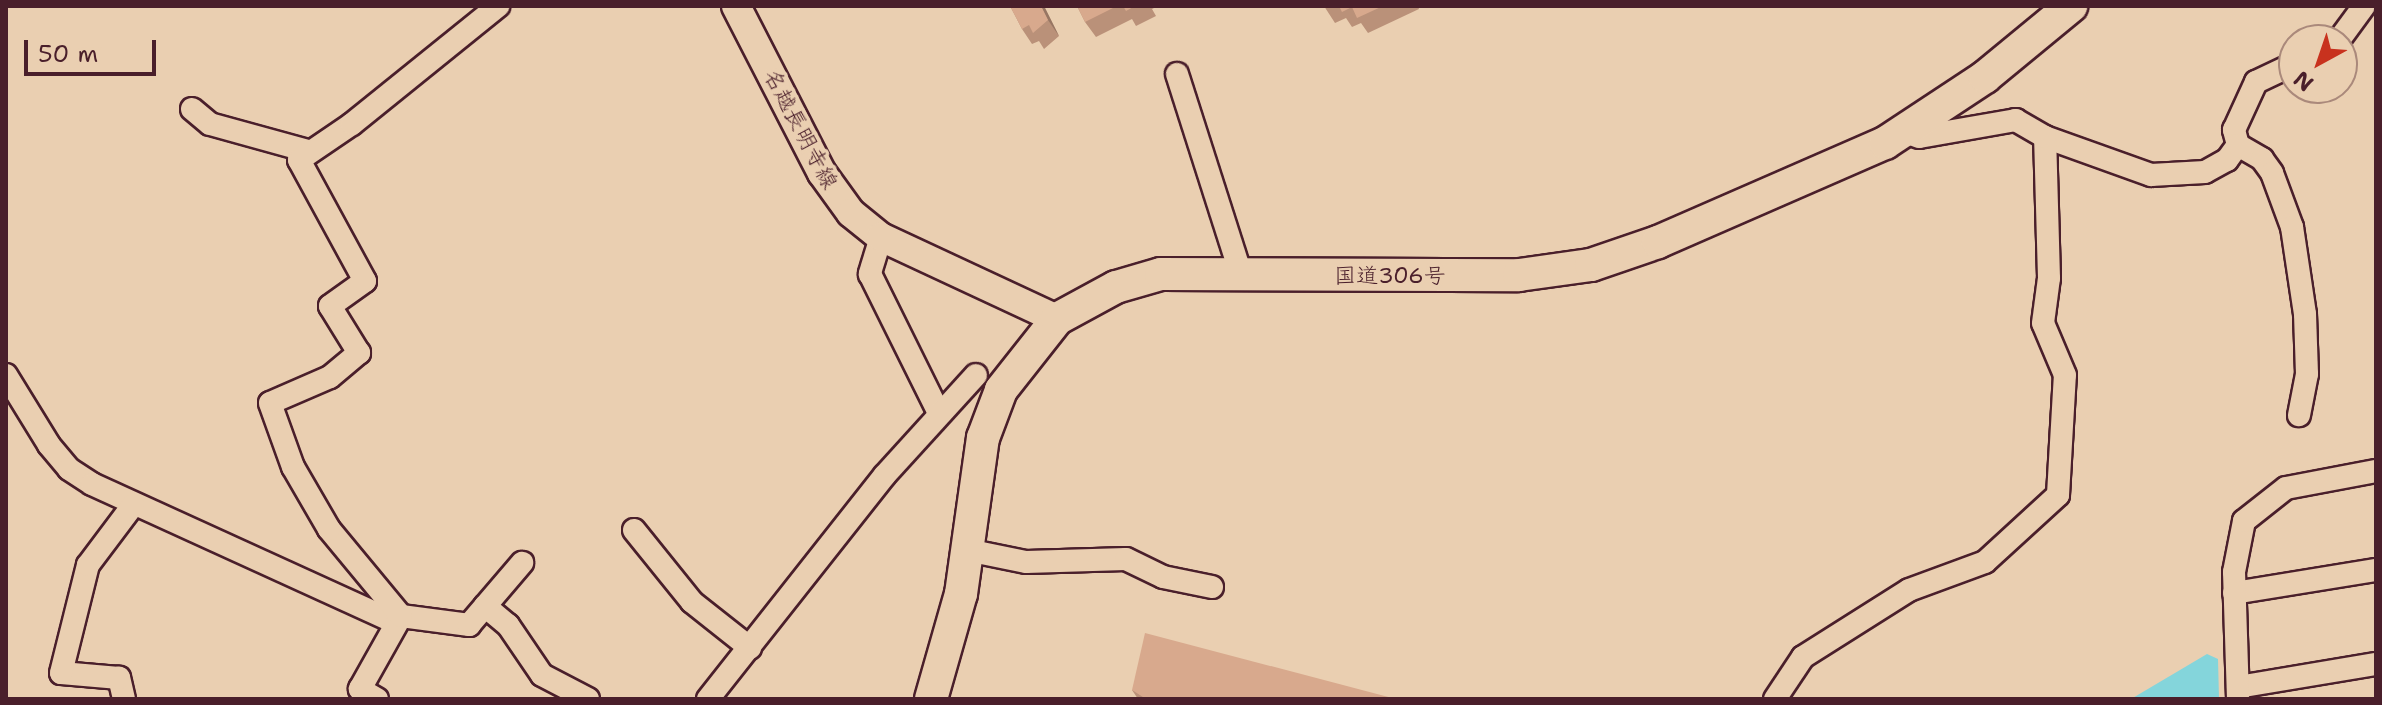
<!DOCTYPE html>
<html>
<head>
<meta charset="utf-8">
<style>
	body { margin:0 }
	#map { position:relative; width:2382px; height:705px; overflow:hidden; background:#eacfb1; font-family:"Shantell Sans","Klee One",sans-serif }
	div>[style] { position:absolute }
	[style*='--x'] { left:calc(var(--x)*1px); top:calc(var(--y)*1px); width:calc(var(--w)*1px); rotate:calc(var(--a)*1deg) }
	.water>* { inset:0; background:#84d5db }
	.roads { filter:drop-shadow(2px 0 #4a1f2b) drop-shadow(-2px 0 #4a1f2b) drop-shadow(0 2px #4a1f2b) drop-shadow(0 -2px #4a1f2b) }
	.minor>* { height:22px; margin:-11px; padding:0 11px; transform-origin:11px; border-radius:11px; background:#eacfb1 }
	.major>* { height:28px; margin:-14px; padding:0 14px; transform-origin:14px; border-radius:14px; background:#eacfb1 }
	.highway>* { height:32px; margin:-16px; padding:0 16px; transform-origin:16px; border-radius:16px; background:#eacfb1 }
	.wall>* { inset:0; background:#ba9179 }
	.shaded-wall>* { inset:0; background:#977663 }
	.building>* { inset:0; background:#d8a98d }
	span { translate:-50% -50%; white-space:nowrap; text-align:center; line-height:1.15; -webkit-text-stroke:7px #eacfb1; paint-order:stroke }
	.street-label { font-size:22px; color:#4a1f2b }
	.frame { position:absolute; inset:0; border:8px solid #4a1f2b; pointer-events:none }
	.north { position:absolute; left:2278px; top:24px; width:80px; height:80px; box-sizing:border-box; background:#eacfb1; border:2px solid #aa897b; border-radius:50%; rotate:220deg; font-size:22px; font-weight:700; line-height:32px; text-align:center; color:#4a1f2b }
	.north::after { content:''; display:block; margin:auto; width:28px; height:36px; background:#c8321e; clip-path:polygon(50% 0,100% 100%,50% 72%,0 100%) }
	.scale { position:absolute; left:24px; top:40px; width:132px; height:36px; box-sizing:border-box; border:4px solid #4a1f2b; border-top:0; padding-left:10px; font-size:24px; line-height:28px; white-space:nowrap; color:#4a1f2b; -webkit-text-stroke:6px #eacfb1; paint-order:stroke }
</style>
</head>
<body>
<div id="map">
	<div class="water">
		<i style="clip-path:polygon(2207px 654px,2218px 659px,2219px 699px,2131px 699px)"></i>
	</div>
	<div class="roads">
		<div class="minor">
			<i style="--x:2339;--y:40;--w:42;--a:-53.7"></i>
			<i style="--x:1177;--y:74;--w:207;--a:72.3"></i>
			<i style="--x:192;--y:109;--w:23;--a:40"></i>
			<i style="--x:210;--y:124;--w:102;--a:15.4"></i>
			<i style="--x:2045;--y:137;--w:113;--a:19.7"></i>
			<i style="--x:2151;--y:175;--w:54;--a:-3.2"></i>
			<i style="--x:2205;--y:172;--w:25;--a:-29"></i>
			<i style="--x:2227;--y:160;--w:19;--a:-54"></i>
			<i style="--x:2238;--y:145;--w:16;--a:-105"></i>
			<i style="--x:2234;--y:130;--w:53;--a:-65.4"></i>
			<i style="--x:2256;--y:82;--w:42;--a:-25.3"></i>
			<i style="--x:2238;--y:145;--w:28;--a:30"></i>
			<i style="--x:2262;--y:159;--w:17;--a:54"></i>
			<i style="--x:2272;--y:173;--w:58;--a:69.7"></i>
			<i style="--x:2292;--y:227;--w:88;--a:81.5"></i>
			<i style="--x:2305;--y:314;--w:60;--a:88.1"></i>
			<i style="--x:2307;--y:374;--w:42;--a:101"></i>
			<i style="--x:881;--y:237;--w:39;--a:107"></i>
			<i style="--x:870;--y:274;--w:153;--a:63.6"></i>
			<i style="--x:6;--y:375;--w:82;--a:58.4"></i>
			<i style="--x:49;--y:445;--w:31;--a:50"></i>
			<i style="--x:69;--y:469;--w:27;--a:33"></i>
			<i style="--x:92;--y:484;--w:333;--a:24.5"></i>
			<i style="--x:634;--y:530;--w:92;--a:51.1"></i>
			<i style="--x:692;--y:602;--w:74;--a:38.4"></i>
			<i style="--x:967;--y:550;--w:60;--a:11.5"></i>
			<i style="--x:1026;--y:562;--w:100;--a:-1.7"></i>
			<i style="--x:1126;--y:559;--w:41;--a:25.9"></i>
			<i style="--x:1163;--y:577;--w:50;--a:11.5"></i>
			<i style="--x:2234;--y:593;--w:144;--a:-9.2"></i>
			<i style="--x:485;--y:606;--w:30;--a:40"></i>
			<i style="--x:508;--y:625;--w:60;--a:55.8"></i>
			<i style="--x:542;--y:675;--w:52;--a:27.6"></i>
			<i style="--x:401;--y:616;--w:69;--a:7.5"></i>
			<i style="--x:469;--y:625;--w:82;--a:-49.5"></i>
			<i style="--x:2238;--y:687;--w:140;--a:-9.5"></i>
			<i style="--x:124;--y:699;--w:22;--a:-103"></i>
			<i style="--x:119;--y:678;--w:58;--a:-175.1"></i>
			<i style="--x:61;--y:673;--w:111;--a:-76"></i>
			<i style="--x:88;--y:565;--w:75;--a:-53.1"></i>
			<i style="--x:377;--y:699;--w:20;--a:-150"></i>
			<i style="--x:360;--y:689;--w:84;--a:-60.7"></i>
			<i style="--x:401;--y:616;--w:113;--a:-129.6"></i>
			<i style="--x:329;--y:529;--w:72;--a:-120.1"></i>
			<i style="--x:293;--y:467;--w:68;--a:-109.8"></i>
			<i style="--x:270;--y:403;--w:65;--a:-23.4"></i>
			<i style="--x:330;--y:377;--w:38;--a:-40"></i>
			<i style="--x:359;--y:353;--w:55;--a:-121.7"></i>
			<i style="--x:330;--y:306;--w:43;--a:-35.5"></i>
			<i style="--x:365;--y:281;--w:138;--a:-118.6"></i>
			<i style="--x:299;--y:160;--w:64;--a:-34.2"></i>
			<i style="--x:352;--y:124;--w:188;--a:-38.9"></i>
			<i style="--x:708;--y:699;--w:285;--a:-51.7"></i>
			<i style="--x:885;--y:475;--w:135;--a:-47.7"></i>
			<i style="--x:1775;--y:699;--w:50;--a:-56.3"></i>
			<i style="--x:1803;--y:657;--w:125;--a:-32.3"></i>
			<i style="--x:1909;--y:590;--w:81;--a:-20.2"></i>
			<i style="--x:1985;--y:562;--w:99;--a:-42.5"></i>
			<i style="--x:2058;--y:495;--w:120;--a:-86.7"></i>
			<i style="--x:2065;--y:375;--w:56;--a:-112.9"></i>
			<i style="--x:2043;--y:323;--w:45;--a:-82.4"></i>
			<i style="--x:2049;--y:278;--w:141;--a:-91.6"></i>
			<i style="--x:2045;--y:137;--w:34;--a:-150"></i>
			<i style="--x:2016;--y:120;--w:98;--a:170.1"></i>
			<i style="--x:1919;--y:137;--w:17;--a:-159"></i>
			<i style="--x:2238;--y:699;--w:127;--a:-91.8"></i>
			<i style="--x:2234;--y:572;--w:52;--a:-78.9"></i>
			<i style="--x:2244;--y:521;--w:53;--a:-38.2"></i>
			<i style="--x:2286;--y:488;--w:92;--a:-10.7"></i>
		</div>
		<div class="major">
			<i style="--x:736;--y:6;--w:188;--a:62.8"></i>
			<i style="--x:822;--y:173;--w:49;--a:54.1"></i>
			<i style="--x:851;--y:213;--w:38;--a:39"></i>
			<i style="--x:881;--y:237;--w:194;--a:25"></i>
		</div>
		<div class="highway">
			<i style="--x:931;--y:699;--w:109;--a:-74.1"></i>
			<i style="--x:961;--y:594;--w:158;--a:-82"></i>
			<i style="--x:983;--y:438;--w:51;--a:-69.4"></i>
			<i style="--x:1001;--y:390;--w:90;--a:-51.7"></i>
			<i style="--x:1057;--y:319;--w:67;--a:-28.5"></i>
			<i style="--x:1116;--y:287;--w:47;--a:-16.1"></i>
			<i style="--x:1161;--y:274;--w:358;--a:0.2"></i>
			<i style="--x:1519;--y:275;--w:73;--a:-7.9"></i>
			<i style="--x:1591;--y:265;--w:71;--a:-18.9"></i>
			<i style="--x:1658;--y:242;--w:248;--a:-23.6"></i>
			<i style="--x:1885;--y:143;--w:120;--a:-33.4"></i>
			<i style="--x:1985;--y:77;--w:112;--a:-39.5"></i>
		</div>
	</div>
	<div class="wall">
		<i style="clip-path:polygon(1010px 6px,1044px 6px,1059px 36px,1044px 49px,1039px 41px,1032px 44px,1022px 29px)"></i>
		<i style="clip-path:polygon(1077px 6px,1158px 6px,1152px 9px,1156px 16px,1136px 26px,1132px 19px,1096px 37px,1085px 22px)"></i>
		<i style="clip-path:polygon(1324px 6px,1418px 6px,1419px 9px,1368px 33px,1361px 23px,1352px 27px,1346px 18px,1335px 23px)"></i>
		<i style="clip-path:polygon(1132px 690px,1396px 699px,1138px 699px)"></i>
	</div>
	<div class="shaded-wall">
		<i style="clip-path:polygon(1041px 6px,1044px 6px,1059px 36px,1048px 20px)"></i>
	</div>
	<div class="building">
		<i style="clip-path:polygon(1010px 6px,1041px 6px,1048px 20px,1033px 33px,1029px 25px,1022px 29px)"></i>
		<i style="clip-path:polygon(1077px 6px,1117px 6px,1085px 22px)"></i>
		<i style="clip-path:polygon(1123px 6px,1135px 6px,1126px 11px)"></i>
		<i style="clip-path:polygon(1339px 6px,1383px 6px,1357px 18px,1352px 7px,1342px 12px)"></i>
		<i style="clip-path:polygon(1145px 633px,1396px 699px,1146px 699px,1132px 690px)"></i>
	</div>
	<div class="street-label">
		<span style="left:801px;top:129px;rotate:62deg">名越長明寺線</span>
		<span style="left:1390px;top:276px">国道306号</span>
	</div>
	<div class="frame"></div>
	<div class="north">N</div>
	<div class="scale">50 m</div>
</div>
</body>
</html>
